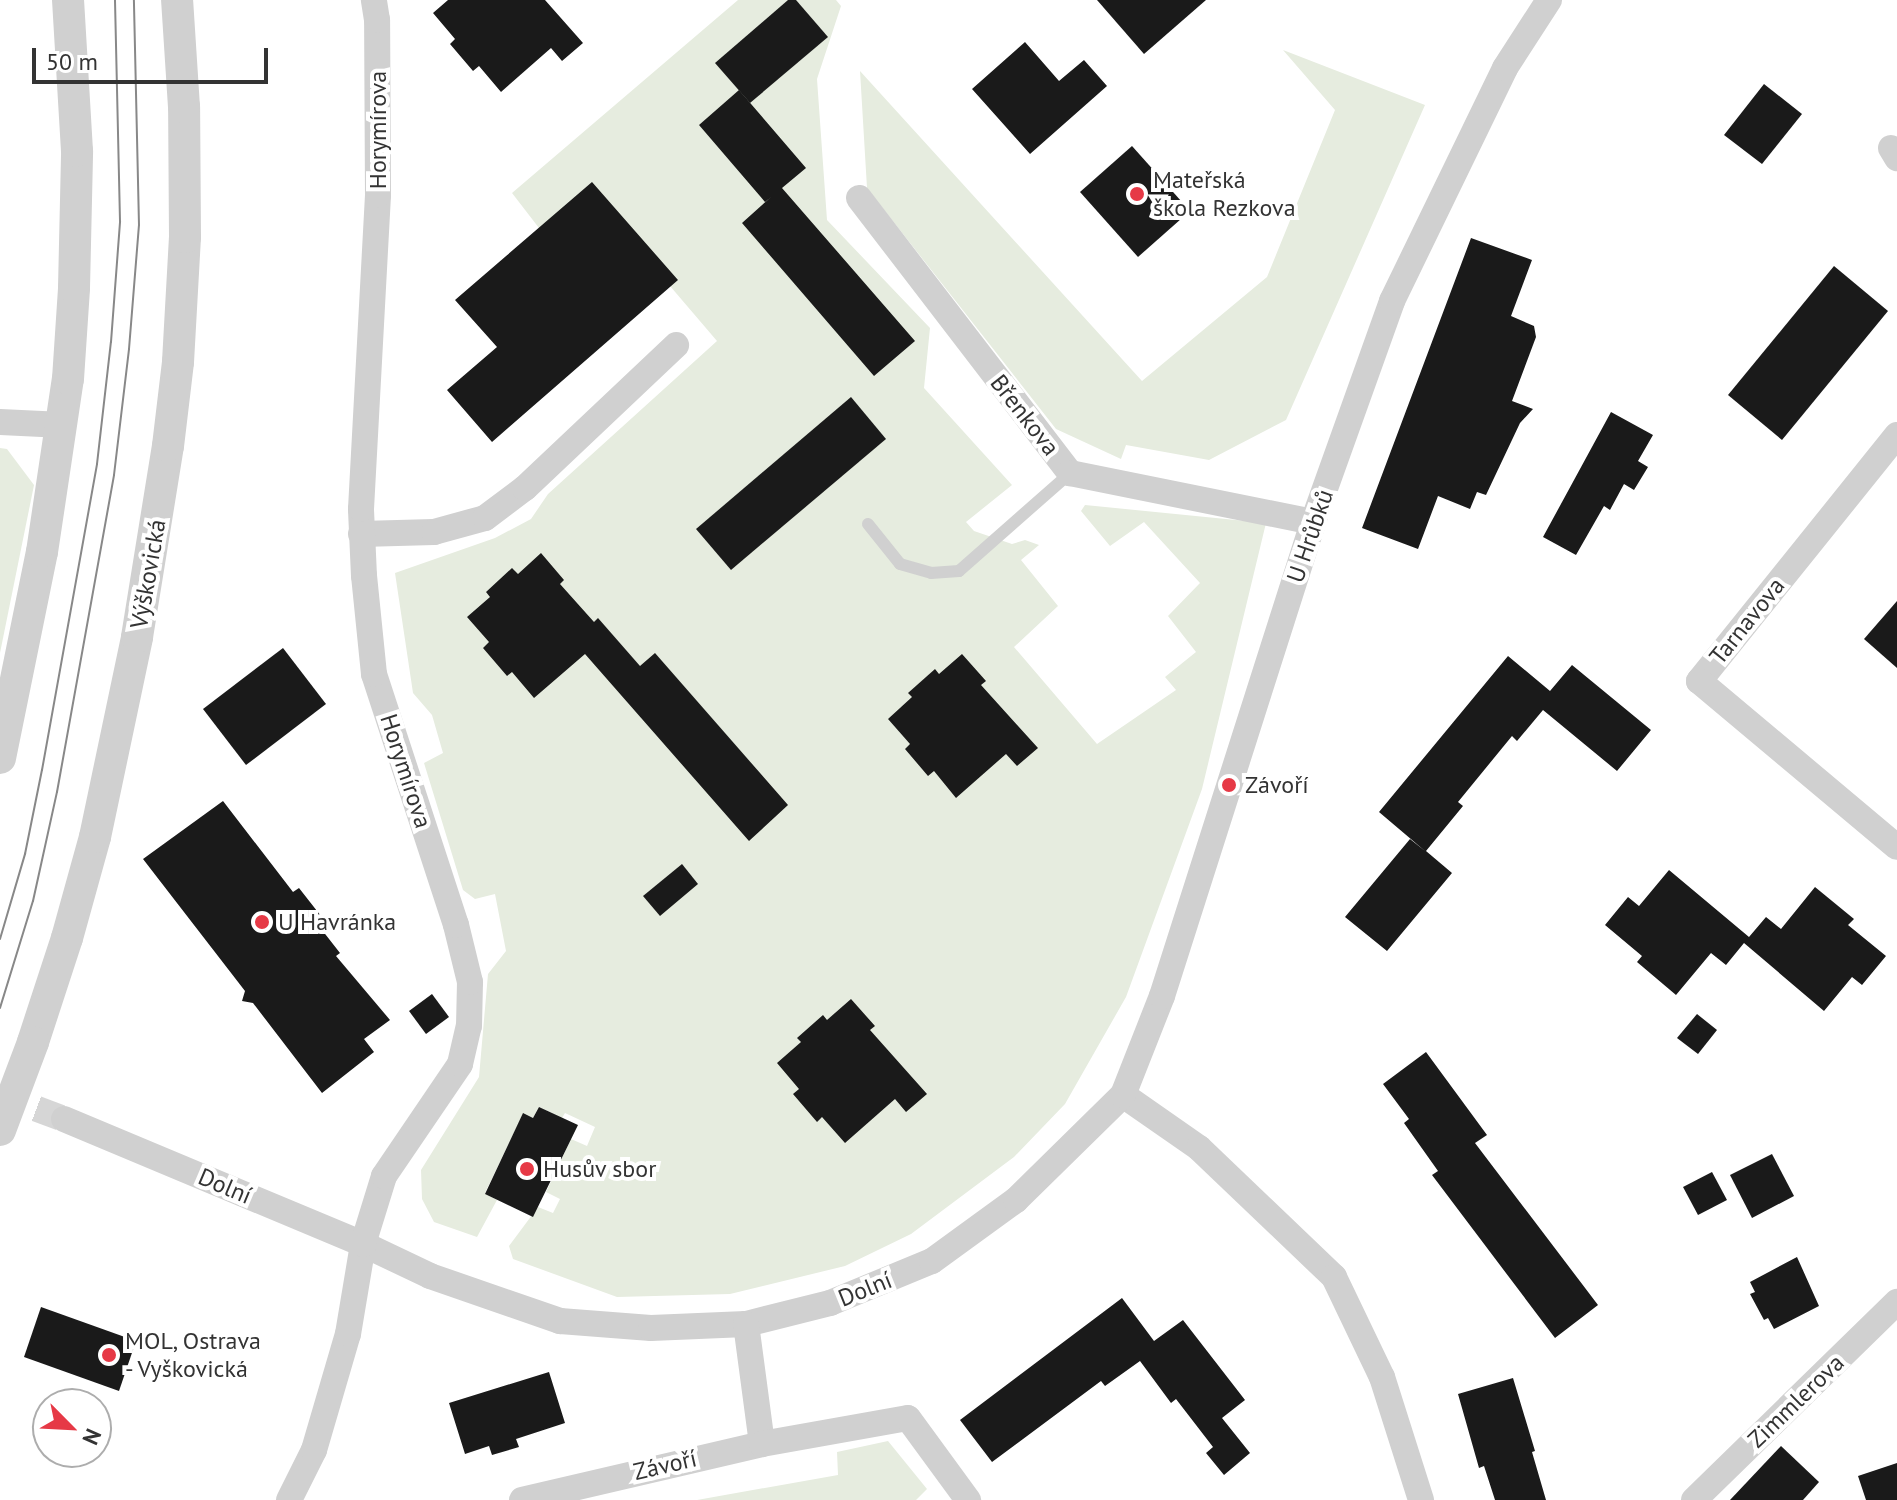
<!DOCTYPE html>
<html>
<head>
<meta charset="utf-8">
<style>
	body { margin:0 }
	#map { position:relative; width:1897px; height:1500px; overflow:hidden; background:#fff; font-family:"PT Sans",sans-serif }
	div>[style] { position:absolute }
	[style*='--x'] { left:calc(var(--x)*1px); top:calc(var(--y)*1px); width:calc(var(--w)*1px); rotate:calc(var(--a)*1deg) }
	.green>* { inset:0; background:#e6ecdf }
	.building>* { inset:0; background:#1a1a1a }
	.minor-tunnel>* { height:26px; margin-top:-13px; transform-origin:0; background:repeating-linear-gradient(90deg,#d6d6d6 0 26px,transparent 0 39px) }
	.service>* { height:12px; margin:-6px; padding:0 6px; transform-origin:6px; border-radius:6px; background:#d0d0d0 }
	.minor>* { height:26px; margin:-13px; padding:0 13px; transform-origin:13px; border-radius:13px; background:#d0d0d0 }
	.tertiary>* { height:32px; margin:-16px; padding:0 16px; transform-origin:16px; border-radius:16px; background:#d0d0d0 }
	.tram>* { height:2px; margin:-1px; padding:0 1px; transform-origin:1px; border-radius:1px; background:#888 }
	.tertiary-bridge>* { height:32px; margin:-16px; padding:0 16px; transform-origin:16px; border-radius:16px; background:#d0d0d0 }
	.dots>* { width:22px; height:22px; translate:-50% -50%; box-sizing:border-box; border:4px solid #fff; border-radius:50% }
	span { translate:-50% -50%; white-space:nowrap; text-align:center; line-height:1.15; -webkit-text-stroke:8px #fff; paint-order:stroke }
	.street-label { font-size:24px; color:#333 }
	.poi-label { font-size:24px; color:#333 }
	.left { translate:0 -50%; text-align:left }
	.north { position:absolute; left:32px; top:1388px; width:80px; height:80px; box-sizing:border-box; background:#fff; border:2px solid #adadad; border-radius:50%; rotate:114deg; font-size:22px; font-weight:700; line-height:32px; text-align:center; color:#333 }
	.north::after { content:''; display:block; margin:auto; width:28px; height:36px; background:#e63946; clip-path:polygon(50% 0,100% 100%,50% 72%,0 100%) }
	.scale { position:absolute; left:32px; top:48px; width:236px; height:36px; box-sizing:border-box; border:4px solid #333; border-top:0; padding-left:10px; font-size:24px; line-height:28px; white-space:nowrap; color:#333; -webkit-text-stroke:6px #fff; paint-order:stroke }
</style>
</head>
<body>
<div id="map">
	<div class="green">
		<i style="clip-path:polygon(738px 0,836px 0,841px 6px,817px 79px,827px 220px,930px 328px,924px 388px,1012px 485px,966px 522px,974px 531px,1012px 544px,1025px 540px,1039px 545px,1021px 560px,1058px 606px,1014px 647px,1097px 744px,1176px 690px,1165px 677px,1196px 652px,1168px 616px,1200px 583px,1144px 522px,1110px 546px,1081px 511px,1085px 505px,1266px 523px,1202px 789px,1126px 997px,1065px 1104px,1014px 1157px,911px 1234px,845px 1266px,730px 1294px,617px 1297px,513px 1259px,509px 1246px,538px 1207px,553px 1213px,560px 1199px,546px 1192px,571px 1139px,587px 1146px,595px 1127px,565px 1113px,562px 1118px,539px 1107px,533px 1118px,523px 1114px,485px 1193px,497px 1200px,477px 1237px,434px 1222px,422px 1199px,421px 1170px,479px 1077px,488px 974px,506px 951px,495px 894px,475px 899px,463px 890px,424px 763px,443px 753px,432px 715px,413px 693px,395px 573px,495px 538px,531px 519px,548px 494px,717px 341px,670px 286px,539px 228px,512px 193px)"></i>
		<i style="clip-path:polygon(1283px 50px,1425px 105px,1286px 420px,1209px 460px,1126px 445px,1121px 459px,1056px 429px,867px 188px,860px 71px,1142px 381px,1267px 277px,1335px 110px)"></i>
		<i style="clip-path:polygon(0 448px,7px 449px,34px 485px,0 653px)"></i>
		<i style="clip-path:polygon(888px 1441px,927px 1489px,916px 1500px,697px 1500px,838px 1475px,837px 1452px)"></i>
	</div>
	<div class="building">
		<i style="clip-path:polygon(448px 0,545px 0,583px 43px,562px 61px,551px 48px,501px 92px,479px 66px,473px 71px,450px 44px,455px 39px,433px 13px)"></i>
		<i style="clip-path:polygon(788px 0,796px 0,828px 37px,750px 103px,715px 63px)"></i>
		<i style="clip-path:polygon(1097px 0,1206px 0,1144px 54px)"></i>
		<i style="clip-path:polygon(1025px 42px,1059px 81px,1084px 60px,1107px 86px,1030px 154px,972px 89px)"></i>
		<i style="clip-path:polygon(1764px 84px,1802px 114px,1762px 164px,1724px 135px)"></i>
		<i style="clip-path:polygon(739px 90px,806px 168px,782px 188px,915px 341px,874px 376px,742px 223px,771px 197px,765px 202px,699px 125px)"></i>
		<i style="clip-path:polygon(1132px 146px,1190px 211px,1138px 257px,1080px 192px)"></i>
		<i style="clip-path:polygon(592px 182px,678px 280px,492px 442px,447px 390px,497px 347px,455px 300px)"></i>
		<i style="clip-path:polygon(1471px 238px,1532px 260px,1511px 316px,1534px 326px,1536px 337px,1512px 401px,1533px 409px,1520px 423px,1486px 495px,1477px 492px,1470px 509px,1438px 496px,1418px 549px,1362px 528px)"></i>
		<i style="clip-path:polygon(1834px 266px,1888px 311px,1782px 440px,1728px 395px)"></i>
		<i style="clip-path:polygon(851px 397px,886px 439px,731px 570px,696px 529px)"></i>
		<i style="clip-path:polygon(1611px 412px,1653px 435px,1638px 461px,1648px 467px,1634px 490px,1624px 484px,1610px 510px,1604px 506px,1576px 555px,1543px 537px)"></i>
		<i style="clip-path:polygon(541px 553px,564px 580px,560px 584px,594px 622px,598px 618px,640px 666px,655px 653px,788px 805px,749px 841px,585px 654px,534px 698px,512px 672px,507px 676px,483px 648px,489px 642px,467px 617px,490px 597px,486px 592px,512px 568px,518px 574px)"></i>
		<i style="clip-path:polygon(1897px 601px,1897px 668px,1864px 639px)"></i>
		<i style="clip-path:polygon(283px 648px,326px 704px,246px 765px,203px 709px)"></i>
		<i style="clip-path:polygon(962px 654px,986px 681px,981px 685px,1038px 748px,1017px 766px,1006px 754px,956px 798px,934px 771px,928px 776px,905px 749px,910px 744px,888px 719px,912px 697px,908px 693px,935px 669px,939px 674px)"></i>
		<i style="clip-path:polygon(1508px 656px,1550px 691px,1572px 665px,1651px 730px,1617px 771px,1543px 710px,1517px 741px,1512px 736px,1458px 802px,1463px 806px,1426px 851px,1452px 873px,1387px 951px,1345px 917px,1410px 839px,1425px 851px,1379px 812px)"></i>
		<i style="clip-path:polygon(223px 801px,293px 892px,299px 888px,328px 925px,322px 930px,340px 953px,336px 956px,390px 1020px,364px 1039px,374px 1052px,322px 1093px,253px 1003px,242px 1001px,245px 991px,143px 859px)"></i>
		<i style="clip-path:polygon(682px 864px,698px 884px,660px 916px,643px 896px)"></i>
		<i style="clip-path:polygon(1669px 870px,1749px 937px,1766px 917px,1781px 929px,1815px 887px,1854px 919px,1848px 925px,1886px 956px,1862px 985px,1852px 977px,1824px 1011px,1744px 943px,1726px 965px,1711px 953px,1676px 995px,1637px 962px,1642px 956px,1605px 925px,1628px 897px,1639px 906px)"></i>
		<i style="clip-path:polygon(432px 994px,449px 1017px,426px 1034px,409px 1011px)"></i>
		<i style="clip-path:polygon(851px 999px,875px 1026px,870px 1030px,927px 1094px,906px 1112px,895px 1099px,845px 1143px,822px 1117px,817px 1122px,793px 1094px,799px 1089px,777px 1063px,801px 1042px,797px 1038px,823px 1015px,827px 1020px)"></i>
		<i style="clip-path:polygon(1697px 1014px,1717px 1030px,1698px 1054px,1677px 1038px)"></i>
		<i style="clip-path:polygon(1426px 1052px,1487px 1135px,1475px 1143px,1598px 1305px,1555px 1338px,1432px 1175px,1438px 1171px,1404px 1123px,1409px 1119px,1383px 1084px)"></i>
		<i style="clip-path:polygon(539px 1107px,578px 1125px,533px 1217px,485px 1194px,523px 1113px,533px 1118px)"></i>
		<i style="clip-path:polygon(1772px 1154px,1794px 1196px,1752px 1218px,1730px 1175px)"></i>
		<i style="clip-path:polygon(1712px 1172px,1727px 1200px,1698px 1215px,1683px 1187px)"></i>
		<i style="clip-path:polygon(1797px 1257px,1819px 1306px,1774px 1329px,1768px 1318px,1764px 1320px,1750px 1294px,1755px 1292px,1750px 1282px)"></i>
		<i style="clip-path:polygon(1122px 1298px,1154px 1341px,1183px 1320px,1245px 1400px,1222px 1418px,1250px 1453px,1224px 1475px,1206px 1453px,1213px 1447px,1176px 1399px,1171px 1403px,1140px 1361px,1105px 1386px,1101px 1381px,992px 1462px,960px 1420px)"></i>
		<i style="clip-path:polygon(41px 1307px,136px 1341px,119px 1391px,24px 1357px)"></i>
		<i style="clip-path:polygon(549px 1372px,565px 1423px,516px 1439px,519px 1447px,492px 1455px,489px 1446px,465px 1454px,449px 1403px)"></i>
		<i style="clip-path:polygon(1513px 1378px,1535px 1451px,1532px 1452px,1546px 1500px,1495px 1500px,1484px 1466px,1479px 1468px,1458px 1394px)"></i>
		<i style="clip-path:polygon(1781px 1446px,1819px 1482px,1803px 1500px,1730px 1500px)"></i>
		<i style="clip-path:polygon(1897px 1463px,1897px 1500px,1866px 1500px,1858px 1476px)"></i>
	</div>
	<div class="minor-tunnel">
		<i style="--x:0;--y:1095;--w:68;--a:20.6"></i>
	</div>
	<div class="service">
		<i style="--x:868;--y:524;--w:51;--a:51.3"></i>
		<i style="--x:900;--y:564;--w:32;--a:16"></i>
		<i style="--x:931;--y:573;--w:28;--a:-4"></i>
		<i style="--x:959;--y:571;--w:148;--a:-41.4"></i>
	</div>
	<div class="minor">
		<i style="--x:1891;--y:148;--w:12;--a:59"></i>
		<i style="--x:859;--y:198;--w:347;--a:52.5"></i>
		<i style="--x:1070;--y:473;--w:248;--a:11.4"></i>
		<i style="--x:0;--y:422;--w:63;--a:2.7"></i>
		<i style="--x:1897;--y:435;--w:316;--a:128.8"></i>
		<i style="--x:1699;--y:681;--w:258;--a:40"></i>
		<i style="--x:361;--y:534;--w:73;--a:-1.6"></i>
		<i style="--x:434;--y:532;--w:53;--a:-15.4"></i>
		<i style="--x:485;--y:518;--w:50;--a:-36.9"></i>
		<i style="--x:525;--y:488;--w:208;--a:-43.4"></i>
		<i style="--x:1123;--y:1095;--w:93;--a:34.9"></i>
		<i style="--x:1199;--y:1148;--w:187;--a:43.7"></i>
		<i style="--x:1334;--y:1277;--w:111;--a:64.4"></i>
		<i style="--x:1382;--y:1377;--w:129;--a:72.4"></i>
		<i style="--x:64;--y:1119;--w:324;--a:22.7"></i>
		<i style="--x:363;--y:1244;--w:74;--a:25.5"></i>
		<i style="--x:430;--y:1276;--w:138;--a:19.1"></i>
		<i style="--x:560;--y:1321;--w:91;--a:4.4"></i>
		<i style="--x:651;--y:1328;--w:95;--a:-2.4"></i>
		<i style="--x:746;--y:1324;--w:87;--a:-14"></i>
		<i style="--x:830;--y:1303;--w:110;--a:-22.4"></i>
		<i style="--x:932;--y:1261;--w:104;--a:-36"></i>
		<i style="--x:1016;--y:1200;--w:150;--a:-44.5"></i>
		<i style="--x:1123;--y:1095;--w:106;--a:-68.5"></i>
		<i style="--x:1162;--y:996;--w:497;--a:-72.3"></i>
		<i style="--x:1313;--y:522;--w:235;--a:-70.3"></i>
		<i style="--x:1392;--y:301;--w:259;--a:-64.1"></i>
		<i style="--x:1505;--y:68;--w:81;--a:-57.1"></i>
		<i style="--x:746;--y:1324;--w:121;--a:82.4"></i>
		<i style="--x:289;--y:1500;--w:56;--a:-63.4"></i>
		<i style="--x:314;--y:1450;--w:121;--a:-73.7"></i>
		<i style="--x:348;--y:1334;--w:91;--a:-80.5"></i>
		<i style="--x:363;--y:1244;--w:71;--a:-72.8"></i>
		<i style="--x:384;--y:1176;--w:135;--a:-55.8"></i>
		<i style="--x:460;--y:1064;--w:39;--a:-77"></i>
		<i style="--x:469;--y:1026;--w:44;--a:-88.7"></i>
		<i style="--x:470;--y:982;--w:59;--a:-103.8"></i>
		<i style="--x:456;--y:925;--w:264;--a:-108.1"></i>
		<i style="--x:374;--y:674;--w:99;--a:-95.8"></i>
		<i style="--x:364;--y:576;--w:67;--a:-92.6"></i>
		<i style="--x:361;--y:509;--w:314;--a:-86.9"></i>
		<i style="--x:378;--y:195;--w:175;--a:-90.3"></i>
		<i style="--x:377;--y:20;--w:20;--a:-99"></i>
		<i style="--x:522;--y:1500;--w:246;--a:-13.1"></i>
		<i style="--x:762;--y:1444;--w:148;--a:-10.1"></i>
		<i style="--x:908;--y:1418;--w:102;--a:53.8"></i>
		<i style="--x:1694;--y:1500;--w:284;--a:-44.3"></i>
	</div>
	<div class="tertiary">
		<i style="--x:0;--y:758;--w:210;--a:-78.5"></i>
		<i style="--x:42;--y:552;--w:175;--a:-81.5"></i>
		<i style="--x:68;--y:379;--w:91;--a:-86.2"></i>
		<i style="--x:74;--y:288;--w:137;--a:-88.7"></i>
		<i style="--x:77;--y:151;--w:151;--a:-93.4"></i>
		<i style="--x:33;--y:1042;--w:109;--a:-71.9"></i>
		<i style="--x:67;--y:938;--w:105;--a:-74.5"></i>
		<i style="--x:95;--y:837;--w:204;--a:-78.1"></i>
		<i style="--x:137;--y:637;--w:193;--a:-80.8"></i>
		<i style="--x:168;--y:446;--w:85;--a:-83.2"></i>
		<i style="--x:178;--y:362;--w:125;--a:-86.8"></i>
		<i style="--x:185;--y:237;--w:130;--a:-90.4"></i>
		<i style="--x:184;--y:107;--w:107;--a:-93.7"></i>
	</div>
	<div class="tram">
		<i style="--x:0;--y:939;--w:89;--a:-73.6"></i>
		<i style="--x:25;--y:854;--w:86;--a:-78.6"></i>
		<i style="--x:42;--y:770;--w:311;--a:-79.8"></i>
		<i style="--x:97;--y:464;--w:123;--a:-83.5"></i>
		<i style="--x:111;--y:342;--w:121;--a:-85.7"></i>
		<i style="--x:120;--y:221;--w:221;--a:-91.3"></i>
		<i style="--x:0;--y:1008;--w:112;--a:-72.9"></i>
		<i style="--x:33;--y:901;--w:112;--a:-77.6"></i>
		<i style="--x:57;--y:792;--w:322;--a:-79.8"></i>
		<i style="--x:114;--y:475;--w:127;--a:-83.2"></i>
		<i style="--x:129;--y:349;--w:124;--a:-85.4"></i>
		<i style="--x:139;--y:225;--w:225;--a:-91.3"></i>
	</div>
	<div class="tertiary-bridge">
		<i style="--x:0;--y:1130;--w:94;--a:-69.4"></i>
	</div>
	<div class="dots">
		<i style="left:1137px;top:194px;background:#e63946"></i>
		<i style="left:1229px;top:785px;background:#e63946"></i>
		<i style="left:262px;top:922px;background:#e63946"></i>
		<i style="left:527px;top:1169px;background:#e63946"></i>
		<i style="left:109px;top:1355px;background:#e63946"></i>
	</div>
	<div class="street-label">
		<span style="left:378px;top:130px;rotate:-90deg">Horymírova</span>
		<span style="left:1025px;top:415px;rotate:52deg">Břenkova</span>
		<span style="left:1310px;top:536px;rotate:-71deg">U Hrůbků</span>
		<span style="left:148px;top:574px;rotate:-80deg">Výškovická</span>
		<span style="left:1747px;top:621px;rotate:-51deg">Tarnavova</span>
		<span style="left:406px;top:771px;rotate:72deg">Horymírova</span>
		<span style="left:225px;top:1186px;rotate:23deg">Dolní</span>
		<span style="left:865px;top:1289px;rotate:-22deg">Dolní</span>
		<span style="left:1796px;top:1401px;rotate:-44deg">Zimmlerova</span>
		<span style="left:665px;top:1465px;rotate:-13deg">Závoří</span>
	</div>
	<div class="poi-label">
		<span class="left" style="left:1153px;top:194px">Mateřská<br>škola Rezkova</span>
		<span class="left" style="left:1245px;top:785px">Závoří</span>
		<span class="left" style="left:278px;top:922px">U Havránka</span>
		<span class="left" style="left:543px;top:1169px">Husův sbor</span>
		<span class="left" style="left:125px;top:1355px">MOL, Ostrava<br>- Vyškovická</span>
	</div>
	<div class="north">N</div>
	<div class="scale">50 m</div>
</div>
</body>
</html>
